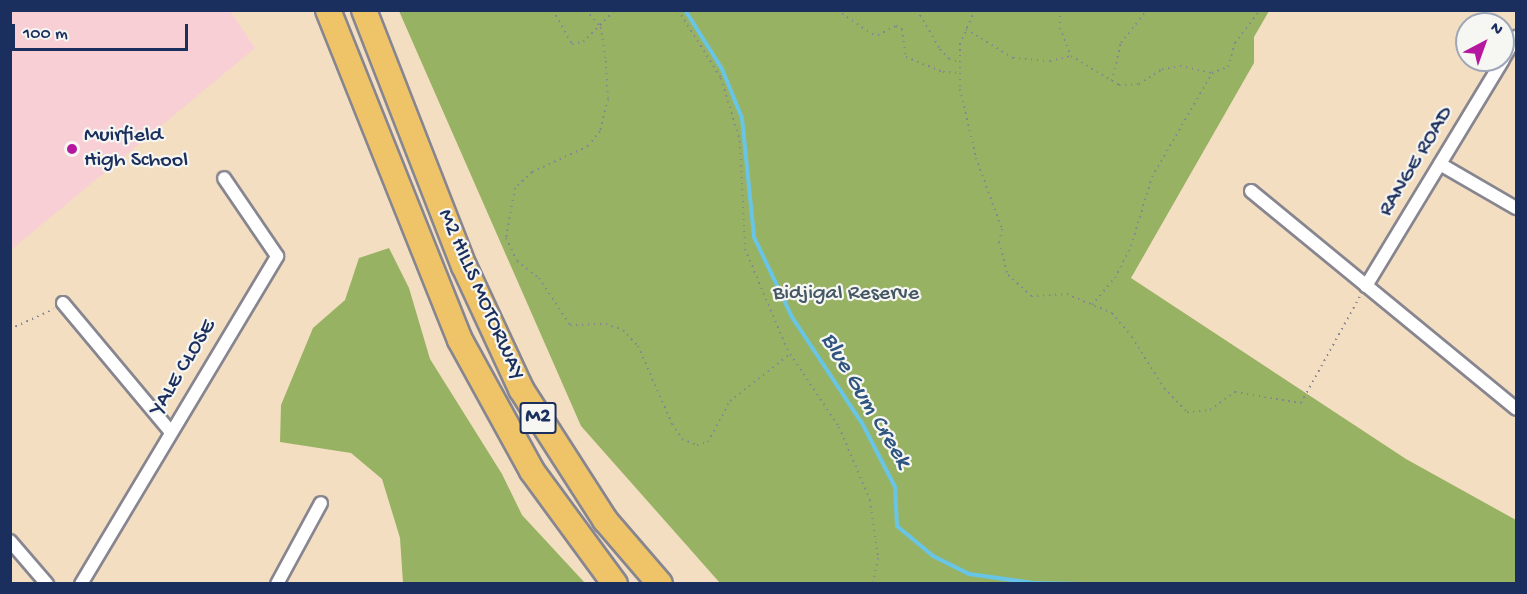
<!DOCTYPE html>
<html>
<head>
<meta charset="utf-8">
<style>
	body { margin:0 }
	#map { position:relative; width:1527px; height:594px; overflow:hidden; background:#f3dec1; font-family:"Gochi Hand",sans-serif }
	div>[style] { position:absolute }
	[style*='--x'] { left:calc(var(--x)*1px); top:calc(var(--y)*1px); width:calc(var(--w)*1px); rotate:calc(var(--a)*1deg) }
	.built>* { inset:0; background:#f7cfd4 }
	.forest>* { inset:0; background:#98b264 }
	.stream>* { height:4px; margin:-2px; padding:0 2px; transform-origin:2px; border-radius:2px; background:#68c5e6 }
	.path>* { height:2px; margin-top:-1px; transform-origin:0; background:repeating-linear-gradient(90deg,#878690 0 1.5px,transparent 0 6px) }
	.roads { filter:drop-shadow(2px 0 #878690) drop-shadow(-2px 0 #878690) drop-shadow(0 2px #878690) drop-shadow(0 -2px #878690) }
	.minor>* { height:12px; margin:-6px; padding:0 6px; transform-origin:6px; border-radius:6px; background:#fff }
	.motorway>* { height:24px; margin:-12px; padding:0 12px; transform-origin:12px; border-radius:12px; background:#efc469 }
	.dots>* { width:16px; height:16px; translate:-50% -50%; box-sizing:border-box; border:3px solid #f6f6f2; border-radius:50% }
	span { translate:-50% -50%; white-space:nowrap; text-align:center; line-height:1.15; -webkit-text-stroke:4.5px #f6f6f2; paint-order:stroke }
	.shield-label span { padding:2px 4px; background:#f6f6f2; border:2px solid; border-radius:4px; -webkit-text-stroke-width:0 }
	.shield-label { font-size:21px; color:#1b2f5e; font-weight:700 }
	.poi-label { font-size:22px; color:#1b2f5e }
	.left { translate:0 -50%; text-align:left }
	.street-label { font-size:22px; color:#1b2f5e }
	.park-label { font-size:22px; color:#445763 }
	.water-label { font-size:24px; color:#2e5480; font-style:italic }
	.frame { position:absolute; inset:0; border:12px solid #1b2f5e; pointer-events:none }
	.north { position:absolute; left:1455px; top:12px; width:60px; height:60px; box-sizing:border-box; background:#f6f6f2; border:2px solid #9ea6b7; border-radius:50%; rotate:41deg; font-size:16px; font-weight:700; line-height:24px; text-align:center; color:#1b2f5e }
	.north::after { content:''; display:block; margin:auto; width:21px; height:27px; background:#b5179e; clip-path:polygon(50% 0,100% 100%,50% 72%,0 100%) }
	.scale { position:absolute; left:12px; top:24px; width:176px; height:27px; box-sizing:border-box; border:3px solid #1b2f5e; border-top:0; padding-left:8px; font-size:18px; line-height:21px; white-space:nowrap; color:#1b2f5e; -webkit-text-stroke:4px #f6f6f2; paint-order:stroke }
</style>
</head>
<body>
<div id="map">
	<div class="built">
		<i style="clip-path:polygon(11px 10px,230px 11px,255px 48px,11px 250px)"></i>
	</div>
	<div class="forest">
		<i style="clip-path:polygon(399px 11px,1269px 11px,1254px 37px,1254px 63px,1131px 278px,1406px 459px,1516px 520px,1516px 583px,720px 583px,581px 426px)"></i>
		<i style="clip-path:polygon(389px 248px,409px 288px,430px 359px,502px 474px,522px 515px,585px 583px,403px 583px,400px 538px,382px 479px,351px 453px,280px 442px,281px 405px,313px 328px,345px 300px,359px 258px)"></i>
	</div>
	<div class="stream">
		<i style="--x:685;--y:10;--w:70;--a:57.9"></i>
		<i style="--x:722;--y:69;--w:53;--a:67.8"></i>
		<i style="--x:742;--y:118;--w:120;--a:84.2"></i>
		<i style="--x:754;--y:237;--w:89;--a:64.6"></i>
		<i style="--x:792;--y:317;--w:127;--a:56.6"></i>
		<i style="--x:862;--y:423;--w:72;--a:62.7"></i>
		<i style="--x:895;--y:487;--w:39;--a:87"></i>
		<i style="--x:897;--y:526;--w:47;--a:39.8"></i>
		<i style="--x:933;--y:556;--w:40;--a:26.6"></i>
		<i style="--x:969;--y:574;--w:65;--a:8"></i>
		<i style="--x:1033;--y:583;--w:52;--a:1.1"></i>
	</div>
	<div class="path">
		<i style="--x:553;--y:10;--w:39;--a:61"></i>
		<i style="--x:572;--y:44;--w:11;--a:-10"></i>
		<i style="--x:583;--y:42;--w:45;--a:-45"></i>
		<i style="--x:586;--y:10;--w:23;--a:49"></i>
		<i style="--x:601;--y:27;--w:34;--a:82"></i>
		<i style="--x:606;--y:61;--w:38;--a:87"></i>
		<i style="--x:608;--y:99;--w:33;--a:104"></i>
		<i style="--x:600;--y:131;--w:19;--a:129"></i>
		<i style="--x:588;--y:146;--w:62;--a:155.1"></i>
		<i style="--x:532;--y:172;--w:23;--a:137"></i>
		<i style="--x:515;--y:188;--w:51;--a:100.2"></i>
		<i style="--x:506;--y:238;--w:25;--a:64"></i>
		<i style="--x:517;--y:261;--w:28;--a:38"></i>
		<i style="--x:539;--y:278;--w:56;--a:56.6"></i>
		<i style="--x:570;--y:325;--w:36;--a:-2"></i>
		<i style="--x:606;--y:324;--w:18;--a:19"></i>
		<i style="--x:623;--y:330;--w:22;--a:47"></i>
		<i style="--x:638;--y:346;--w:85;--a:66.4"></i>
		<i style="--x:672;--y:424;--w:18;--a:56"></i>
		<i style="--x:682;--y:439;--w:16;--a:22"></i>
		<i style="--x:697;--y:445;--w:11;--a:-15"></i>
		<i style="--x:708;--y:442;--w:47;--a:-61.8"></i>
		<i style="--x:730;--y:401;--w:76;--a:-38.1"></i>
		<i style="--x:678;--y:10;--w:80;--a:57.7"></i>
		<i style="--x:721;--y:78;--w:66;--a:73.2"></i>
		<i style="--x:740;--y:141;--w:108;--a:87.3"></i>
		<i style="--x:745;--y:249;--w:108;--a:67.2"></i>
		<i style="--x:787;--y:349;--w:94;--a:56.3"></i>
		<i style="--x:839;--y:427;--w:79;--a:67"></i>
		<i style="--x:870;--y:500;--w:59;--a:82.1"></i>
		<i style="--x:878;--y:558;--w:26;--a:101"></i>
		<i style="--x:837;--y:10;--w:42;--a:34.4"></i>
		<i style="--x:872;--y:34;--w:6;--a:9"></i>
		<i style="--x:878;--y:35;--w:20;--a:-27"></i>
		<i style="--x:896;--y:26;--w:7;--a:27"></i>
		<i style="--x:902;--y:29;--w:28;--a:82"></i>
		<i style="--x:906;--y:57;--w:40;--a:22"></i>
		<i style="--x:943;--y:72;--w:17;--a:3"></i>
		<i style="--x:917;--y:10;--w:45;--a:59.5"></i>
		<i style="--x:940;--y:49;--w:13;--a:48"></i>
		<i style="--x:949;--y:59;--w:10;--a:17"></i>
		<i style="--x:975;--y:10;--w:36;--a:114"></i>
		<i style="--x:960;--y:43;--w:46;--a:90"></i>
		<i style="--x:960;--y:89;--w:71;--a:76.9"></i>
		<i style="--x:976;--y:158;--w:76;--a:69.9"></i>
		<i style="--x:1002;--y:229;--w:13;--a:103"></i>
		<i style="--x:999;--y:242;--w:34;--a:75"></i>
		<i style="--x:1008;--y:275;--w:31;--a:42"></i>
		<i style="--x:1031;--y:296;--w:36;--a:-3"></i>
		<i style="--x:1067;--y:294;--w:49;--a:22.9"></i>
		<i style="--x:1112;--y:313;--w:31;--a:50"></i>
		<i style="--x:1132;--y:337;--w:60;--a:57.9"></i>
		<i style="--x:1164;--y:388;--w:33;--a:46"></i>
		<i style="--x:1187;--y:412;--w:23;--a:-5"></i>
		<i style="--x:1210;--y:410;--w:31;--a:-36"></i>
		<i style="--x:1235;--y:392;--w:67;--a:9.5"></i>
		<i style="--x:1301;--y:403;--w:122;--a:-61.1"></i>
		<i style="--x:1060;--y:10;--w:18;--a:90"></i>
		<i style="--x:1060;--y:28;--w:30;--a:69"></i>
		<i style="--x:966;--y:29;--w:55;--a:31.7"></i>
		<i style="--x:1013;--y:58;--w:37;--a:5"></i>
		<i style="--x:1050;--y:61;--w:22;--a:-13"></i>
		<i style="--x:1071;--y:56;--w:56;--a:31.1"></i>
		<i style="--x:1119;--y:85;--w:20;--a:-3"></i>
		<i style="--x:1139;--y:84;--w:27;--a:-33"></i>
		<i style="--x:1162;--y:69;--w:18;--a:-9"></i>
		<i style="--x:1180;--y:66;--w:33;--a:12"></i>
		<i style="--x:1212;--y:73;--w:17;--a:-21"></i>
		<i style="--x:1228;--y:67;--w:25;--a:-74"></i>
		<i style="--x:1235;--y:43;--w:41;--a:-52.9"></i>
		<i style="--x:1112;--y:81;--w:39;--a:-77"></i>
		<i style="--x:1121;--y:43;--w:42;--a:-51.8"></i>
		<i style="--x:1092;--y:305;--w:35;--a:-50"></i>
		<i style="--x:1115;--y:278;--w:36;--a:-63"></i>
		<i style="--x:1131;--y:246;--w:72;--a:-73.1"></i>
		<i style="--x:1152;--y:177;--w:120;--a:-60"></i>
		<i style="--x:10;--y:329;--w:48;--a:-24.4"></i>
	</div>
	<div class="roads">
		<div class="minor">
			<i style="--x:1503;--y:59;--w:26;--a:-59"></i>
			<i style="--x:1440;--y:164;--w:88;--a:30.1"></i>
			<i style="--x:1251;--y:191;--w:343;--a:39.4"></i>
			<i style="--x:1366;--y:286;--w:264;--a:-58.8"></i>
			<i style="--x:63;--y:303;--w:167;--a:50.1"></i>
			<i style="--x:10;--y:541;--w:57;--a:49.3"></i>
			<i style="--x:81;--y:584;--w:382;--a:-59.1"></i>
			<i style="--x:277;--y:256;--w:94;--a:-124.2"></i>
			<i style="--x:277;--y:584;--w:92;--a:-61.5"></i>
		</div>
		<div class="motorway">
			<i style="--x:328;--y:10;--w:355;--a:68.2"></i>
			<i style="--x:460;--y:340;--w:149;--a:61.2"></i>
			<i style="--x:532;--y:471;--w:140;--a:53.7"></i>
			<i style="--x:364;--y:10;--w:275;--a:68.7"></i>
			<i style="--x:464;--y:266;--w:136;--a:65.1"></i>
			<i style="--x:521;--y:389;--w:156;--a:57.3"></i>
			<i style="--x:605;--y:520;--w:84;--a:49.3"></i>
		</div>
	</div>
	<div class="dots">
		<i style="left:72px;top:149px;background:#b5179e"></i>
	</div>
	<div class="shield-label">
		<span style="left:538px;top:418px">M2</span>
	</div>
	<div class="poi-label">
		<span class="left" style="left:84px;top:149px">Muirfield<br>High School</span>
	</div>
	<div class="street-label">
		<span style="left:1417px;top:162px;rotate:-59deg">RANGE ROAD</span>
		<span style="left:480px;top:295px;rotate:66deg">M2 HILLS MOTORWAY</span>
		<span style="left:184px;top:368px;rotate:-59deg">YALE CLOSE</span>
	</div>
	<div class="park-label">
		<span style="left:846px;top:295px">Bidjigal Reserve</span>
	</div>
	<div class="water-label">
		<span style="left:865px;top:401px;rotate:59deg">Blue Gum Creek</span>
	</div>
	<div class="frame"></div>
	<div class="north">N</div>
	<div class="scale">100 m</div>
</div>
</body>
</html>
